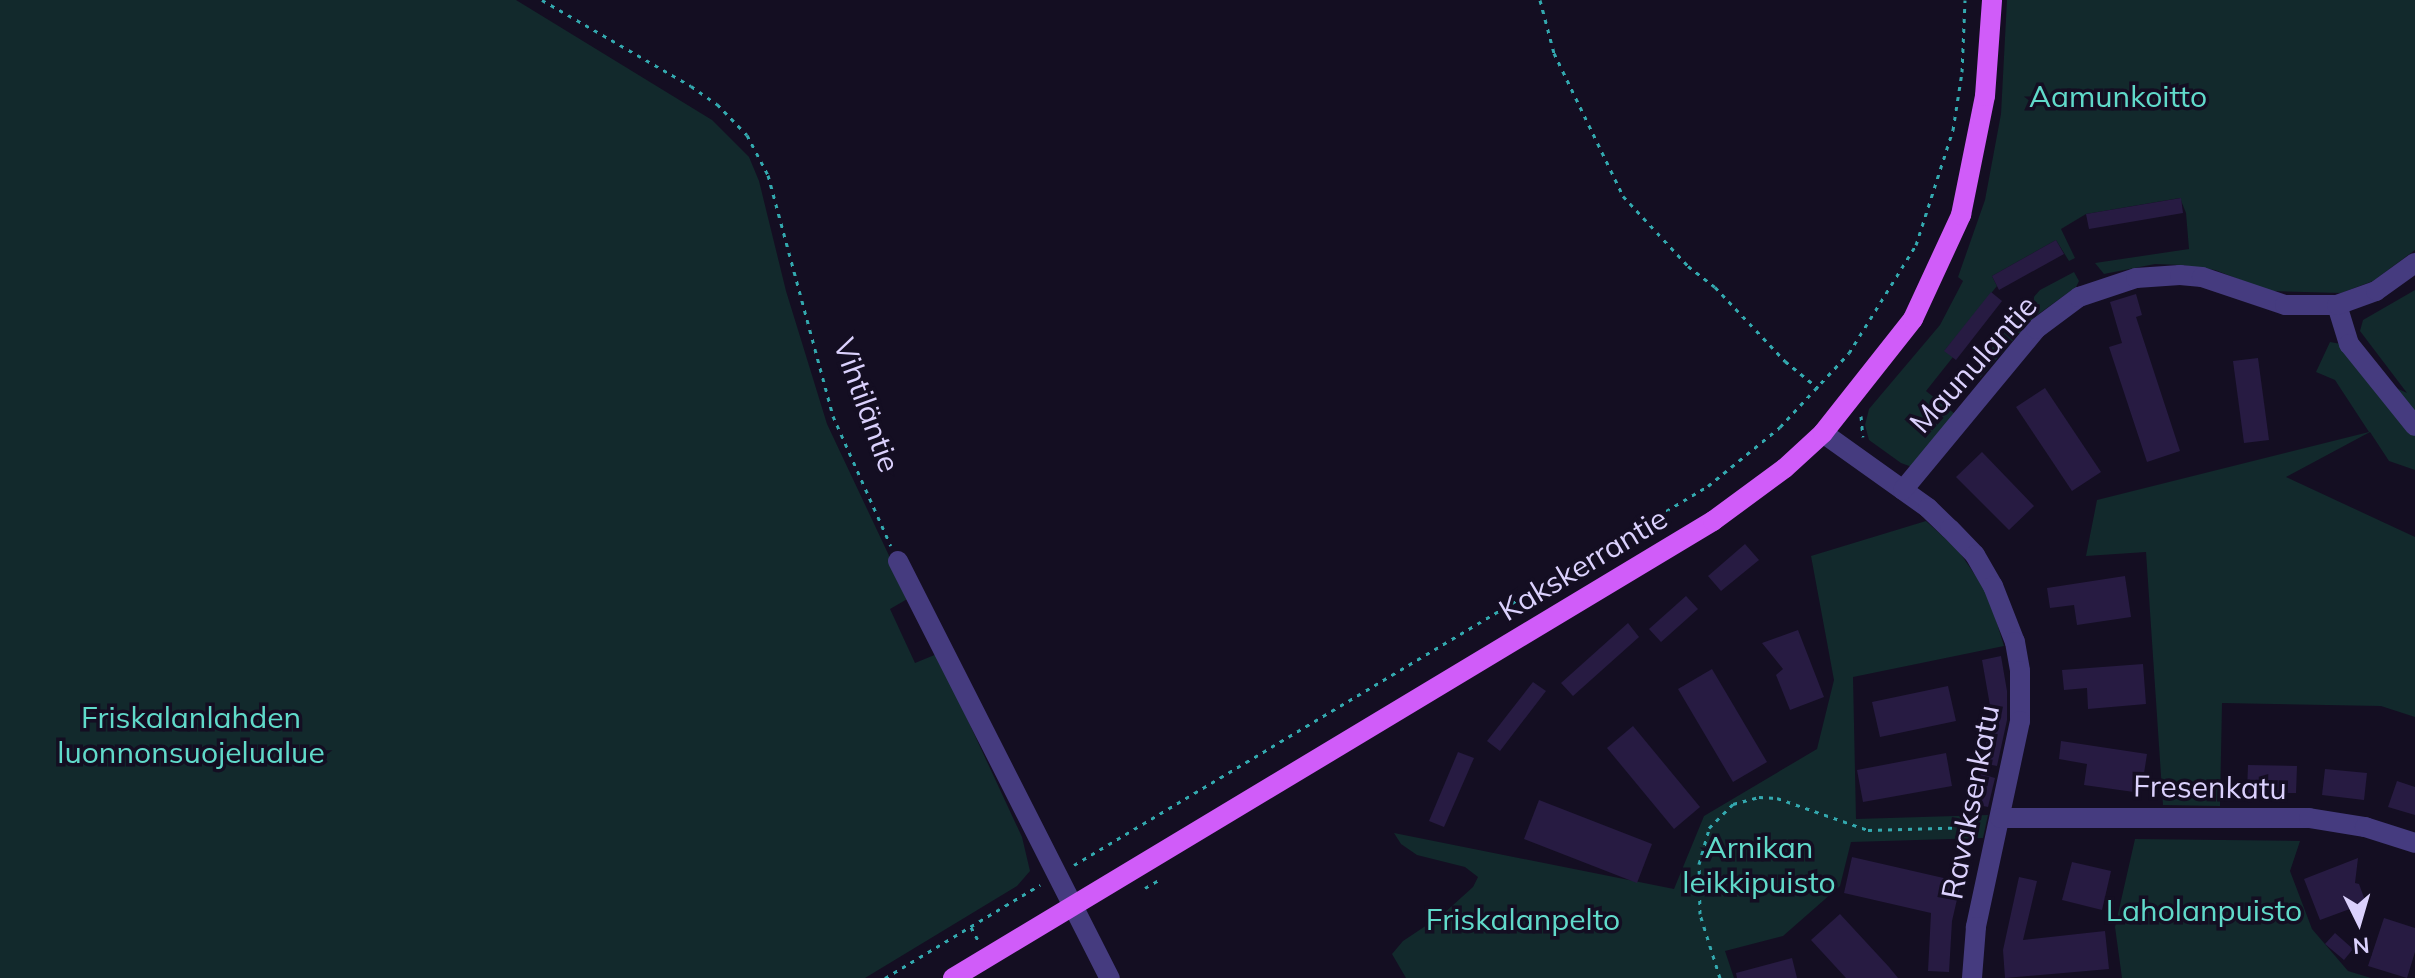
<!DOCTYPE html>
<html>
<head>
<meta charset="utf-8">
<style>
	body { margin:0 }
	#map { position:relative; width:2415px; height:978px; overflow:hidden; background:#140e22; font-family:Mulish,sans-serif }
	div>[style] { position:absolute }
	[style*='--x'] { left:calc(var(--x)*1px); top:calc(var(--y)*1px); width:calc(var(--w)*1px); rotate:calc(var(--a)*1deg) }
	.green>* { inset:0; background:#12292c }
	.building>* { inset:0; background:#271b42 }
	.path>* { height:3px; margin-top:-1.5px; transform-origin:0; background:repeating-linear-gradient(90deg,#33a9af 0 4px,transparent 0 10px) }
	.minor>* { height:20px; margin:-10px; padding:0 10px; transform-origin:10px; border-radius:10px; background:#453b7f }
	.major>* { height:20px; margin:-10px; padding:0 10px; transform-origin:10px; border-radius:10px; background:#d05cf9 }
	span { translate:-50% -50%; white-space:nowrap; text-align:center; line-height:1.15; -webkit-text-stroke:7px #140e22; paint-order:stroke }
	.park-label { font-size:30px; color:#60daca }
	.street-label { font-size:30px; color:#dbd1fd }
	.north { position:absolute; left:2319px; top:882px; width:80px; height:80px; -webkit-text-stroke:6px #140e22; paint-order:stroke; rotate:175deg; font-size:22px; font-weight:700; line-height:32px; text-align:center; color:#dbd1fd }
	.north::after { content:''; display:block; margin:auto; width:28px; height:36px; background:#dbd1fd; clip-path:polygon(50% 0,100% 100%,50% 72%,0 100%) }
</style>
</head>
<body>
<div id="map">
	<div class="green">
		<i style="clip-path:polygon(0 0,516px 0,712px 120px,749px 157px,759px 181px,786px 291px,827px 424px,909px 598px,890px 609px,915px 663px,937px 654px,1022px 837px,1030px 871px,1017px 886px,865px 978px,0 978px)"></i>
		<i style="clip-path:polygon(2007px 0,2415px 0,2415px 250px,2373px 281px,2341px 293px,2269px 291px,2215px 270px,2181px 265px,2155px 264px,2104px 274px,2095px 263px,2189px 249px,2186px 213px,2180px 198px,2086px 214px,2061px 229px,2075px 258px,2069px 261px,2056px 240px,1992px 276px,1997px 286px,1945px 350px,1953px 357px,1926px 391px,1955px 414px,1912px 467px,1901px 463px,1869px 440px,1865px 425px,1869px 409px,1940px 325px,1963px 281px,1958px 277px,1985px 200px,2001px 114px)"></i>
		<i style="clip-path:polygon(2074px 272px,2079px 281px,2076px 287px,2033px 318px,1980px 378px,1979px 364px,2018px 315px,2040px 290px)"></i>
		<i style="clip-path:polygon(2415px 290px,2415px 470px,2389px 461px,2370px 432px,2286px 477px,2415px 537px,2415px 717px,2381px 706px,2222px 703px,2220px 806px,2163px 805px,2146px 552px,2086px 556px,2097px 500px,2369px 432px,2335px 380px,2316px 372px,2330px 342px,2341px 344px,2358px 370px,2407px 393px,2360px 331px,2363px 320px)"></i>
		<i style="clip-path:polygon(1926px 521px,1958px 550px,1988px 594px,2004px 646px,1853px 677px,1856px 819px,1988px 815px,1983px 838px,1851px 842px,1840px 886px,1783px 936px,1725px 951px,1734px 978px,1406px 978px,1392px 954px,1403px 941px,1442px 915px,1473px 887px,1478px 877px,1465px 867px,1417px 855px,1401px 844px,1394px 833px,1674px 889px,1704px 816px,1817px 749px,1834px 680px,1811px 556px)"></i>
		<i style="clip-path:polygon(2135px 839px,2300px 841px,2290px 871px,2312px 929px,2348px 971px,2371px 978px,2122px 978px,2115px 927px)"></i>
	</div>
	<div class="building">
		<i style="clip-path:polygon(2181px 198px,2183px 213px,2089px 229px,2086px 214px)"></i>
		<i style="clip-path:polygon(2056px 240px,2064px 254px,1999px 290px,1992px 276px)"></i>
		<i style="clip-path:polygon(1991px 292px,2002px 301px,1956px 360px,1944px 351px)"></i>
		<i style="clip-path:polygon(2136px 294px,2142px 315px,2136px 317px,2180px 451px,2147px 462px,2109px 347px,2122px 343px,2110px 302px)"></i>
		<i style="clip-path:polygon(2258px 358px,2269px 440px,2244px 443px,2233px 361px)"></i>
		<i style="clip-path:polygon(2045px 388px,2101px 472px,2072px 491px,2016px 407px)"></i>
		<i style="clip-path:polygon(1982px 452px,2034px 506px,2009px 530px,1956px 477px)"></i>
		<i style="clip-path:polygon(1745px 544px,1759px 560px,1721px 591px,1708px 576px)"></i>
		<i style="clip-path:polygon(2125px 576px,2131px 617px,2077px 625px,2074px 605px,2050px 608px,2047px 588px)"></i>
		<i style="clip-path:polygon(1686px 596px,1698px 609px,1661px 642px,1649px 629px)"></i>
		<i style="clip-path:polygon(1628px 623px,1639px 637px,1573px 696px,1561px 683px)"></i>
		<i style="clip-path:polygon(1798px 630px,1824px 697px,1790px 710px,1776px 675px,1783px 669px,1762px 643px)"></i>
		<i style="clip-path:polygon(2001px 656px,2007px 691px,2007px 720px,1997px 766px,1982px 763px,1992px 717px,1982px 660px)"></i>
		<i style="clip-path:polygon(2143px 664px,2146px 704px,2088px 709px,2087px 688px,2064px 690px,2062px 670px)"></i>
		<i style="clip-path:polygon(1712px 669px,1767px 762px,1733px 782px,1678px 689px)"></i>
		<i style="clip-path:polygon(1533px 682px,1546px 691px,1500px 751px,1487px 741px)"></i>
		<i style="clip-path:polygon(1948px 686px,1956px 721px,1880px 737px,1872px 702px)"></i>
		<i style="clip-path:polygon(1633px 726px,1700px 807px,1674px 829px,1607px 748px)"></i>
		<i style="clip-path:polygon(2061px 741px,2147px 754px,2141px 793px,2084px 785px,2087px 764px,2059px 759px)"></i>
		<i style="clip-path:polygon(1458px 752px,1474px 758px,1444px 827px,1429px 821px)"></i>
		<i style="clip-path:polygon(1946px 753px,1952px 786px,1863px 802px,1857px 770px)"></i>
		<i style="clip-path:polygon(2248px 765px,2297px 766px,2296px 793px,2247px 793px)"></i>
		<i style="clip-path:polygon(2325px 769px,2367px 773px,2364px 800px,2322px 795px)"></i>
		<i style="clip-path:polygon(1981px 774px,1995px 778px,1988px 807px,1974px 804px)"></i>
		<i style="clip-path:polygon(2397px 781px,2415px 787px,2415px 815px,2388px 807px)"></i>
		<i style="clip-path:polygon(1539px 800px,1652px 844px,1637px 883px,1524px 839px)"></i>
		<i style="clip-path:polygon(1852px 857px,1961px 882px,1952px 921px,1949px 972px,1928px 971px,1931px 913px,1844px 893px)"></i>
		<i style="clip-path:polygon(2358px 858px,2355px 883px,2359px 884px,2366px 903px,2320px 920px,2304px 879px)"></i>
		<i style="clip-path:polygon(2072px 862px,2111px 871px,2102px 910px,2062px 900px)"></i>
		<i style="clip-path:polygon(2019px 877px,2037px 881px,2023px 940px,2105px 931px,2109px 969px,2005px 978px,2003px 950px)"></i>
		<i style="clip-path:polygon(1840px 914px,1889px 967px,1898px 978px,1846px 978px,1811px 940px)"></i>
		<i style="clip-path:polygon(2384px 918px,2415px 928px,2415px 952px,2407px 978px,2368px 966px)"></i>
		<i style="clip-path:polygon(2335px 933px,2353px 949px,2344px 960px,2325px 944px)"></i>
		<i style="clip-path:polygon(1792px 958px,1797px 978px,1737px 978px,1736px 973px)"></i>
	</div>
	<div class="path">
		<i style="--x:542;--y:0;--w:172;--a:30"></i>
		<i style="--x:691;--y:86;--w:32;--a:35"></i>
		<i style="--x:717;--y:104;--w:43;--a:45.9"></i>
		<i style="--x:747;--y:135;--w:45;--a:62.3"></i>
		<i style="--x:768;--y:175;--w:250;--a:74.9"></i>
		<i style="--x:833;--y:416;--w:142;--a:66"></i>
		<i style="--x:1540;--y:0;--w:55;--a:75.2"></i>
		<i style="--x:1554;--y:53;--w:159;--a:64.2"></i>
		<i style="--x:1623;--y:196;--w:96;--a:47.1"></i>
		<i style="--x:1688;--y:266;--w:34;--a:38"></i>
		<i style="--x:1715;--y:287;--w:102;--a:46.6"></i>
		<i style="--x:1785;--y:361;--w:43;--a:39.3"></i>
		<i style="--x:1861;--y:416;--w:21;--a:85"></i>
		<i style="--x:1074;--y:865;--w:739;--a:-30.87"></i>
		<i style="--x:1708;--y:486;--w:93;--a:-39.3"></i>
		<i style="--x:1780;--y:427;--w:101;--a:-47"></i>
		<i style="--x:1849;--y:353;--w:127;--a:-58.2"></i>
		<i style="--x:1916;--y:245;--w:121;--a:-72.2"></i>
		<i style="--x:1953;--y:130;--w:59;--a:-81.2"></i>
		<i style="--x:1962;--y:72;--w:72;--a:-87.6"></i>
		<i style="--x:1145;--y:888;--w:16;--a:-30"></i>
		<i style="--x:971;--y:927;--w:15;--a:62"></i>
		<i style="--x:885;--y:978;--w:181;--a:-31"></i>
		<i style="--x:1720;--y:978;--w:67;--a:-107.4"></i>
		<i style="--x:1700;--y:914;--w:50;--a:-91.1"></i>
		<i style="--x:1699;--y:864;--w:37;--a:-74"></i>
		<i style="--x:1709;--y:828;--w:34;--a:-45"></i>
		<i style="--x:1733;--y:804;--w:27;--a:-15"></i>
		<i style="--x:1759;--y:797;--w:18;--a:3"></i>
		<i style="--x:1777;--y:798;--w:96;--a:19.4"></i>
		<i style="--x:1868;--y:830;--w:109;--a:-1.6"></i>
	</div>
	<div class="minor">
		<i style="--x:2337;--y:305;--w:41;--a:72.9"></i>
		<i style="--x:2349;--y:344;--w:105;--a:51.2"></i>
		<i style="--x:1823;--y:433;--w:129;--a:35.5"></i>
		<i style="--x:1928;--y:508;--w:30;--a:44"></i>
		<i style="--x:1950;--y:529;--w:36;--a:46"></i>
		<i style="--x:1975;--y:555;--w:36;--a:60"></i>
		<i style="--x:1993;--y:586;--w:60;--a:68.6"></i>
		<i style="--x:2015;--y:642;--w:29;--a:80"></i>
		<i style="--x:2020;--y:671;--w:50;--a:90"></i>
		<i style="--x:2020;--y:721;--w:211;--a:102.1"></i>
		<i style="--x:1976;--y:927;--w:51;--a:94.5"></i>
		<i style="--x:1903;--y:490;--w:209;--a:-50.4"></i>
		<i style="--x:2036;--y:329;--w:54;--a:-36.7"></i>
		<i style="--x:2079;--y:297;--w:60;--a:-18.4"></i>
		<i style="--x:2136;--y:278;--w:44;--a:-3.9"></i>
		<i style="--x:2180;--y:275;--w:22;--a:5"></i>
		<i style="--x:2202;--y:277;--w:88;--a:18.6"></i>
		<i style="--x:2285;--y:305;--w:52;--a:0"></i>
		<i style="--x:2337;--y:305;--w:41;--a:-19.7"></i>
		<i style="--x:2376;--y:291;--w:48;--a:-35.7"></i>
		<i style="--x:898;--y:561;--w:468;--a:63.1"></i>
		<i style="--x:2000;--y:818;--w:309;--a:0"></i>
		<i style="--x:2309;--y:818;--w:57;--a:9.1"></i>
		<i style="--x:2365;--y:827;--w:52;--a:17.7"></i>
	</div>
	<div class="major">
		<i style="--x:953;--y:978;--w:887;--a:-31.02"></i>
		<i style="--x:1713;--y:521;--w:89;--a:-36.4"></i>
		<i style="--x:1785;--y:468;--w:52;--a:-42.6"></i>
		<i style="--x:1823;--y:433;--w:145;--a:-51.7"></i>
		<i style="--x:1913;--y:319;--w:115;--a:-65.2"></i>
		<i style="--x:1961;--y:215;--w:121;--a:-78.6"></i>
		<i style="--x:1985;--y:96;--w:96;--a:-85.8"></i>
	</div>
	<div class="park-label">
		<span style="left:2118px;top:96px">Aamunkoitto</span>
		<span style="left:191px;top:734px">Friskalanlahden<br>luonnonsuojelualue</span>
		<span style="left:1759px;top:864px">Arnikan<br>leikkipuisto</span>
		<span style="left:2204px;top:910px">Laholanpuisto</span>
		<span style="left:1523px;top:919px">Friskalanpelto</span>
	</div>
	<div class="street-label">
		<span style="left:1973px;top:364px;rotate:-48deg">Maunulantie</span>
		<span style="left:867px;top:405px;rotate:70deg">Vihtiläntie</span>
		<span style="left:1583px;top:564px;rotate:-31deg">Kakskerrantie</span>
		<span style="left:2210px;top:787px;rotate:1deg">Fresenkatu</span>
		<span style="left:1970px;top:802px;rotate:-79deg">Ravaksenkatu</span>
	</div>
	<div class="north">N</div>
</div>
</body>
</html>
